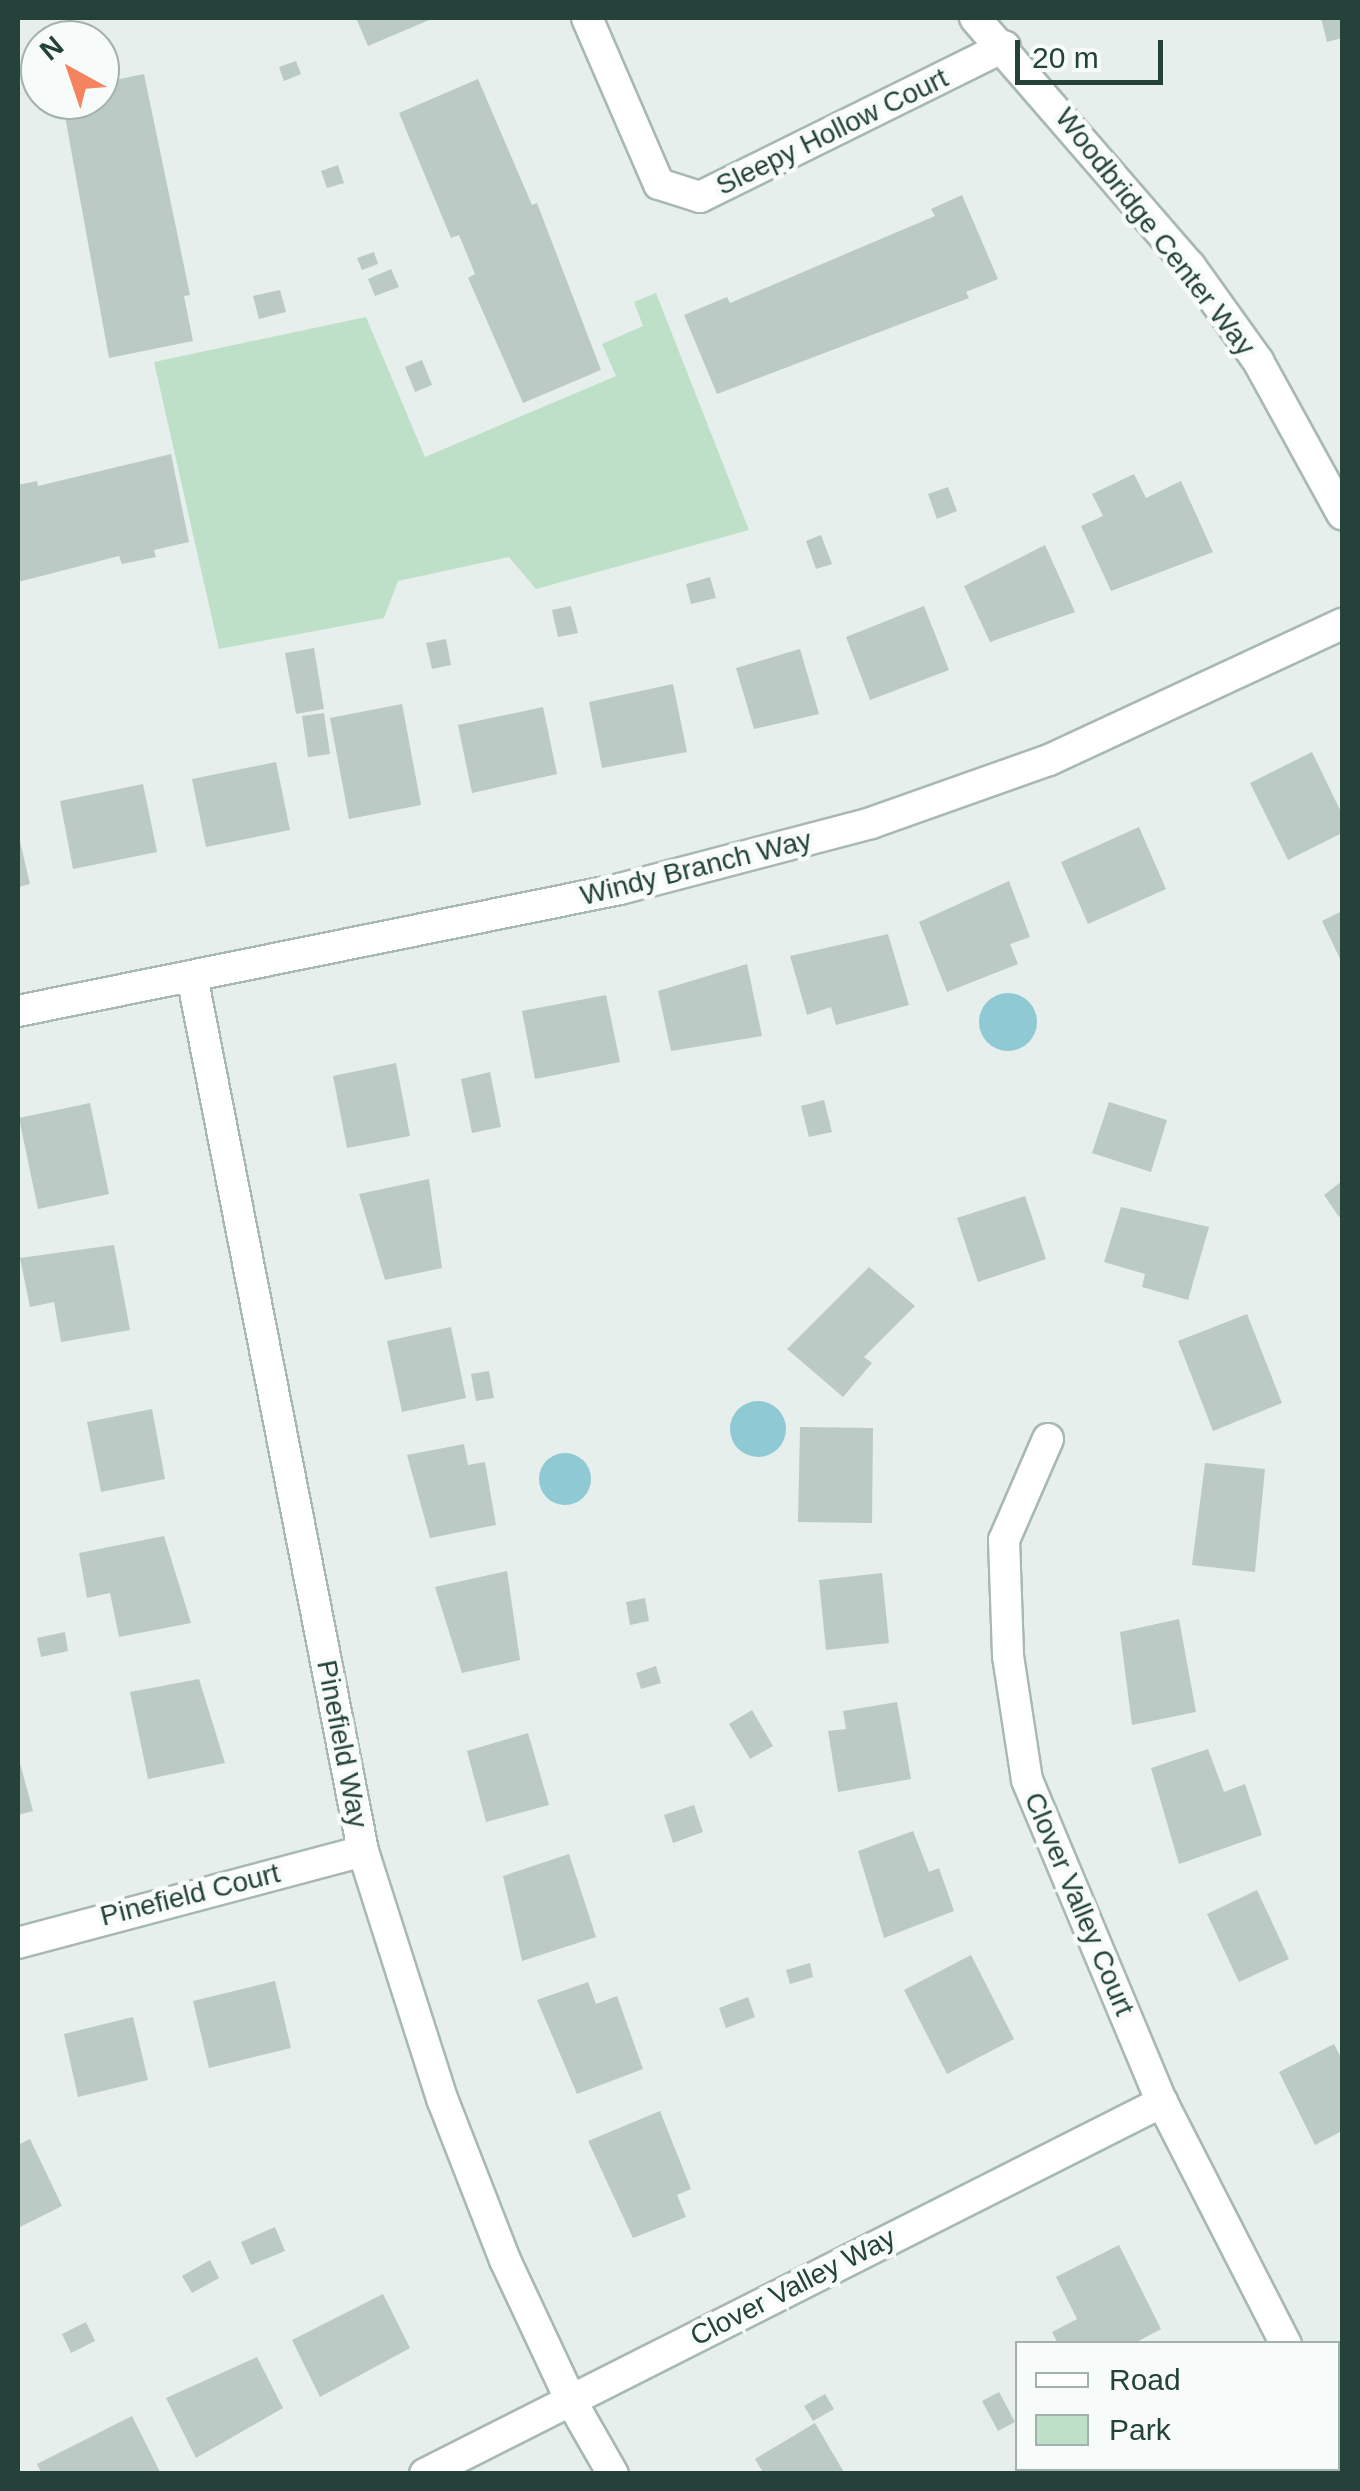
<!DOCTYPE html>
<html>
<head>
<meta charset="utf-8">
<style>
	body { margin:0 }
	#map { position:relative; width:1360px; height:2491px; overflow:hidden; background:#e6efeb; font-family:Arial,sans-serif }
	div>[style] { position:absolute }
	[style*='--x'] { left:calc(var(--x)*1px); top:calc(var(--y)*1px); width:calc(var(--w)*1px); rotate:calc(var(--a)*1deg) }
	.green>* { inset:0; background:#bfe0c8 }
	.water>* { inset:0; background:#8ec9d4 }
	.round { border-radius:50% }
	.building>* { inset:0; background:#bbcac4 }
	.roads { filter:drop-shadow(2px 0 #a8b8b2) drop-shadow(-2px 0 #a8b8b2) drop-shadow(0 2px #a8b8b2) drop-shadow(0 -2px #a8b8b2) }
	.minor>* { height:30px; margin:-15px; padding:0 15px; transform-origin:15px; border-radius:15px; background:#fff }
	span { translate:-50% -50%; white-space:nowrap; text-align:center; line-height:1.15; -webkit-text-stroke:9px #f7fbf9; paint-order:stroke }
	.street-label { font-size:28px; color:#24423a }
	.frame { position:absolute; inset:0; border:20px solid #24423a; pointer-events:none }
	.legend { position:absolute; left:1015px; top:2341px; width:325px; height:130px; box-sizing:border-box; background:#f7fbf9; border:2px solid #a3b1ad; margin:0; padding:12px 18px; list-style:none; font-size:30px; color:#24423a }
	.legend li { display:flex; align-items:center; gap:20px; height:50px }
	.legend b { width:50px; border:2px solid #a3b1ad }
	.north { position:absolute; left:20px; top:20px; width:100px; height:100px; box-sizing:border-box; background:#f7fbf9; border:2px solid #a3b1ad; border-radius:50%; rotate:320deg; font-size:28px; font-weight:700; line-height:40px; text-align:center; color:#24423a }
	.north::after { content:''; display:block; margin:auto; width:35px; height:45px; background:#f4845f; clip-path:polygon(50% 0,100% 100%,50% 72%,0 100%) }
	.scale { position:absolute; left:1015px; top:40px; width:148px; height:45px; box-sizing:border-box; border:5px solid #24423a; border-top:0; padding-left:12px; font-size:30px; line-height:35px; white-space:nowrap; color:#24423a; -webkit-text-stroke:8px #f7fbf9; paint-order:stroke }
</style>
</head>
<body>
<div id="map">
	<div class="green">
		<i style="clip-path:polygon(656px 293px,749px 530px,536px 589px,509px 557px,398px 581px,384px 618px,219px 649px,154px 362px,366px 317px,425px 457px,616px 376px,602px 344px,643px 326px,634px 302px)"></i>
	</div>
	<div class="water">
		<i class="round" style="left:979px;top:993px;width:58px;height:58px"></i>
		<i class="round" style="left:730px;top:1401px;width:56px;height:56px"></i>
		<i class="round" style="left:539px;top:1453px;width:52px;height:52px"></i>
	</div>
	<div class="building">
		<i style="clip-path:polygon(356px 18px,434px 18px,368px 46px)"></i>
		<i style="clip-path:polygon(1321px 18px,1342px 18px,1342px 38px,1327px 42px)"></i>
		<i style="clip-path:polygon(296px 61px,301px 74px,284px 81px,279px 67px)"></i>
		<i style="clip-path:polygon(144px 74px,190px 295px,184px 296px,193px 341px,109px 358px,62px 100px,100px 100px,100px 83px)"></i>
		<i style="clip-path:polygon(478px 79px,532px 205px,537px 203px,601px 370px,523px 403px,468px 278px,475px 274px,459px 235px,451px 238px,399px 113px)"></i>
		<i style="clip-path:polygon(338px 165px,344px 183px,327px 188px,321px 171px)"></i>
		<i style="clip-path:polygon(962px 195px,998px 279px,966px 292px,969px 298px,717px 394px,684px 315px,727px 297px,730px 303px,935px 216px,931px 209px)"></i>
		<i style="clip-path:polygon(374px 252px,378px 264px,362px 270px,357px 258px)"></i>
		<i style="clip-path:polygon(391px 269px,399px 287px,375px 296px,368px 279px)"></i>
		<i style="clip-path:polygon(280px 290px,286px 312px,259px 319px,253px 296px)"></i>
		<i style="clip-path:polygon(422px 360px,432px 385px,415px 392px,405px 367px)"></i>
		<i style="clip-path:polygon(171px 454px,189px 542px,154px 550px,156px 557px,122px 564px,119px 556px,18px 582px,18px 485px,37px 481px,38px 486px)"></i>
		<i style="clip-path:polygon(1134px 474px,1146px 498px,1181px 481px,1213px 552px,1111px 591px,1081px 526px,1103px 516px,1092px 494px)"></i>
		<i style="clip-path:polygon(948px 487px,957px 511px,937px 519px,928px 494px)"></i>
		<i style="clip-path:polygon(821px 535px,832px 564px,816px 569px,806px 541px)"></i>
		<i style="clip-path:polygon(1045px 545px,1075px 612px,990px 642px,964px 586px)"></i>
		<i style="clip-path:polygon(710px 577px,716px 598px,691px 604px,686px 584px)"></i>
		<i style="clip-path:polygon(571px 606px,578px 633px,558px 637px,552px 610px)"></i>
		<i style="clip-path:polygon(924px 606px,949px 670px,870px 700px,846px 637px)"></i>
		<i style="clip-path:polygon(446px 639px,451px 665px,432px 669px,426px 643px)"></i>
		<i style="clip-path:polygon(314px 648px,324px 709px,296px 714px,285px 653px)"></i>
		<i style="clip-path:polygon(800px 649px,819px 714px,754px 729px,736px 668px)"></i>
		<i style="clip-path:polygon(673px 684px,687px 752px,602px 768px,589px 702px)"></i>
		<i style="clip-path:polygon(402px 704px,421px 805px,349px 819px,330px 718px)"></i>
		<i style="clip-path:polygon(543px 707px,557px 774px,472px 793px,458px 725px)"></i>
		<i style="clip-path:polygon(324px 713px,330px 754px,308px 757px,302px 716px)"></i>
		<i style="clip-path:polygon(1312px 752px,1342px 814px,1342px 833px,1288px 860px,1250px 783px)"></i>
		<i style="clip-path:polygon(276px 762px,290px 830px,206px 847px,192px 779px)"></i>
		<i style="clip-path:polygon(143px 784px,157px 852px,73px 869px,60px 801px)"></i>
		<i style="clip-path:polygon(1139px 827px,1166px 889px,1088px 924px,1061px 862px)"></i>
		<i style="clip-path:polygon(18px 833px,30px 884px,18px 887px)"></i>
		<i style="clip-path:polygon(1009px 881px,1030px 937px,1010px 944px,1018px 964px,947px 992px,919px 922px)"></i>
		<i style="clip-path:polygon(1342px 911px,1342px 963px,1322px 921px)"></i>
		<i style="clip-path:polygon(888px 934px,909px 1005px,836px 1025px,831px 1007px,807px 1015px,790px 956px)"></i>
		<i style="clip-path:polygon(747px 964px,762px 1036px,671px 1051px,658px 991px)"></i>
		<i style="clip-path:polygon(606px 995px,620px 1062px,535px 1079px,522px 1011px)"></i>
		<i style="clip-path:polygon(396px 1063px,410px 1136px,347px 1148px,333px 1076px)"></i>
		<i style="clip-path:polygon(490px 1072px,501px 1127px,472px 1133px,461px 1079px)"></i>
		<i style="clip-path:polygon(824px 1100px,832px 1132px,809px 1137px,801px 1106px)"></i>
		<i style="clip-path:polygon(1109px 1102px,1167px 1120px,1151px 1172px,1092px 1153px)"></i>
		<i style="clip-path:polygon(90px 1103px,109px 1194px,38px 1209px,19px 1118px)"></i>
		<i style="clip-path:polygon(429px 1179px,442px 1268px,385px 1280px,359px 1194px)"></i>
		<i style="clip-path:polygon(1342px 1181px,1342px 1214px,1339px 1217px,1324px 1195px)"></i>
		<i style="clip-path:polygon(1025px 1196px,1046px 1259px,978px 1282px,957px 1218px)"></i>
		<i style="clip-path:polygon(1121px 1207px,1209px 1227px,1188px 1300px,1142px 1287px,1145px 1274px,1104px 1262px)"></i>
		<i style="clip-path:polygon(114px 1245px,130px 1330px,61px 1342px,54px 1302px,30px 1307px,20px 1258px)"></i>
		<i style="clip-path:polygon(869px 1267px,915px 1306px,864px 1357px,872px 1363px,843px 1397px,787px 1349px)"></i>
		<i style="clip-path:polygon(1247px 1314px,1282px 1403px,1213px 1431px,1178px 1341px)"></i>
		<i style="clip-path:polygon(451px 1327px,466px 1398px,402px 1412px,387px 1341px)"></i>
		<i style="clip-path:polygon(489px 1371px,494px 1398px,476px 1401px,471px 1374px)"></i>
		<i style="clip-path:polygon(152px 1409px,165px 1479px,101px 1492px,87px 1422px)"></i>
		<i style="clip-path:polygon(800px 1427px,873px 1428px,872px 1523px,798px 1522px)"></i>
		<i style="clip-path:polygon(464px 1444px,468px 1465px,485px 1462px,496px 1525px,430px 1538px,407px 1455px)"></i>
		<i style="clip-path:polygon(1205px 1463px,1265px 1469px,1255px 1572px,1192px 1565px)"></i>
		<i style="clip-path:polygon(164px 1536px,191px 1623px,119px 1637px,110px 1593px,87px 1598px,79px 1553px)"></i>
		<i style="clip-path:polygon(507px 1571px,520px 1660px,462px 1673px,435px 1587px)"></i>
		<i style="clip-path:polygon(882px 1573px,889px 1643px,826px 1650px,819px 1580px)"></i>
		<i style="clip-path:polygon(645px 1598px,649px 1621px,630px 1625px,626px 1602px)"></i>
		<i style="clip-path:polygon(1179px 1619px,1196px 1712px,1132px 1725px,1120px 1632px)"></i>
		<i style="clip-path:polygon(65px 1632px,68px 1651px,41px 1657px,37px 1638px)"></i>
		<i style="clip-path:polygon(656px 1666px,661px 1683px,641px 1689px,636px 1673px)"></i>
		<i style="clip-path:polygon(199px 1679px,225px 1763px,148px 1779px,130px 1692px)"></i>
		<i style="clip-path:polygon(897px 1702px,911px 1779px,838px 1792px,828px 1731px,846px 1729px,843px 1711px)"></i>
		<i style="clip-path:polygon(752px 1710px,773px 1746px,750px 1759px,729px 1724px)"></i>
		<i style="clip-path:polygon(528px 1733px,549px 1805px,486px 1822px,467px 1751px)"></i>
		<i style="clip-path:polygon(1208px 1749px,1224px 1792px,1245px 1784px,1262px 1835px,1179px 1864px,1151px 1768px)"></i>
		<i style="clip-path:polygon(18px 1756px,33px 1811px,18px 1815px)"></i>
		<i style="clip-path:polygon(694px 1805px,703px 1832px,673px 1843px,664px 1815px)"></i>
		<i style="clip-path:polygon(913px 1831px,929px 1872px,939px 1868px,954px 1911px,884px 1938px,858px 1851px)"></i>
		<i style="clip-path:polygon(569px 1854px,596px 1937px,522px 1961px,503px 1876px)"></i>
		<i style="clip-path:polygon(1257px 1890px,1289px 1959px,1239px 1982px,1207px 1914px)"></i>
		<i style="clip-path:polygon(971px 1955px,1014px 2039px,947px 2074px,904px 1990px)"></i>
		<i style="clip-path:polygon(810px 1963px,813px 1977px,790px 1984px,786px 1970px)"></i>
		<i style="clip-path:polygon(275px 1981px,291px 2048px,209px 2068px,193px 2001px)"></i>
		<i style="clip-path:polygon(588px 1982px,596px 2004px,617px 1996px,643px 2069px,577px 2094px,537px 2000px)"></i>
		<i style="clip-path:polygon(748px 1997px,755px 2017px,726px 2028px,719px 2008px)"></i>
		<i style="clip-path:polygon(133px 2017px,148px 2080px,78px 2097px,64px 2034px)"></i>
		<i style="clip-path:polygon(1334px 2044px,1342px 2060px,1342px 2131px,1315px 2145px,1279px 2072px)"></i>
		<i style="clip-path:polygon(660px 2111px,691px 2189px,677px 2195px,686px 2217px,633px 2238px,588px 2141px)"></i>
		<i style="clip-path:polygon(30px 2139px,62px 2206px,18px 2228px,18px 2145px)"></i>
		<i style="clip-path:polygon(275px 2227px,285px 2251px,251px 2265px,241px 2242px)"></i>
		<i style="clip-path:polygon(1119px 2245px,1161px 2329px,1133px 2344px,1058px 2344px,1052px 2332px,1077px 2319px,1056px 2277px)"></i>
		<i style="clip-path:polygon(210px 2260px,219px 2278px,192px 2293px,182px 2276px)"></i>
		<i style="clip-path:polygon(383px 2294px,410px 2348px,320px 2397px,292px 2340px)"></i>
		<i style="clip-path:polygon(86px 2322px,95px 2341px,71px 2353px,62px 2334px)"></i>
		<i style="clip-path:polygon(257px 2357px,283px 2408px,196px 2458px,166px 2398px)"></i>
		<i style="clip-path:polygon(999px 2392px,1015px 2422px,998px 2431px,982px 2401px)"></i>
		<i style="clip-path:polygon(825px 2394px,834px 2409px,813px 2421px,804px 2406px)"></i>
		<i style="clip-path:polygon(132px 2416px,161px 2474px,42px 2474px,37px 2464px)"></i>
		<i style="clip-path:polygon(815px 2423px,845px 2474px,764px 2474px,755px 2459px)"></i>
		<i style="clip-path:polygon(1147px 2468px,1235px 2468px,1226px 2474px)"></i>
	</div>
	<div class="roads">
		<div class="minor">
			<i style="--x:587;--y:18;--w:181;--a:66.6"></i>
			<i style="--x:659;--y:184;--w:43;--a:17.6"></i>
			<i style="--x:700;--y:197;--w:340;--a:-26.3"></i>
			<i style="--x:975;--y:18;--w:328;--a:49.1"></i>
			<i style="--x:1190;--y:266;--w:117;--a:54.4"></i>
			<i style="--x:1258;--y:361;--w:175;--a:61.2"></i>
			<i style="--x:192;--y:976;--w:892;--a:78.94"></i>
			<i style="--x:363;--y:1851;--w:262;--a:72.3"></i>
			<i style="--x:443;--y:2101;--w:171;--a:68.7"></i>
			<i style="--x:505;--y:2260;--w:153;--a:64.9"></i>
			<i style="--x:570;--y:2399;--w:86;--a:60.2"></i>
			<i style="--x:18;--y:1011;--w:614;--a:-11.46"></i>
			<i style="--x:620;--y:889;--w:260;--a:-14.7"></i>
			<i style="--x:871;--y:823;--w:189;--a:-19.5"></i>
			<i style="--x:1049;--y:760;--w:323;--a:-24.9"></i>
			<i style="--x:1048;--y:1439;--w:110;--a:113.5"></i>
			<i style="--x:1004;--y:1540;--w:116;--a:88"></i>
			<i style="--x:1008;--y:1656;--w:125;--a:81.3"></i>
			<i style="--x:1027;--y:1780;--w:349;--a:67.3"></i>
			<i style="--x:1162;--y:2102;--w:272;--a:62.9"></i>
			<i style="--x:18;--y:1943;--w:357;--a:-14.9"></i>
			<i style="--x:1338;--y:2431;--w:8;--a:60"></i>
			<i style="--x:425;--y:2474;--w:826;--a:-26.78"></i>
		</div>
	</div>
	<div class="street-label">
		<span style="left:832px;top:132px;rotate:-26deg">Sleepy Hollow Court</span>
		<span style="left:1155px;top:232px;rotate:52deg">Woodbridge Center Way</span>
		<span style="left:696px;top:868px;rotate:-14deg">Windy Branch Way</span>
		<span style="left:342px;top:1744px;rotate:79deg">Pinefield Way</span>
		<span style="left:190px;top:1895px;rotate:-14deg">Pinefield Court</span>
		<span style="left:1079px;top:1904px;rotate:67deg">Clover Valley Court</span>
		<span style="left:793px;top:2287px;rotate:-27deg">Clover Valley Way</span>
	</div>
	<div class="frame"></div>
	<ul class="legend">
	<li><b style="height:12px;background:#fff"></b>Road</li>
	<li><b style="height:28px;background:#bfe0c8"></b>Park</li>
	</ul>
	<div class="north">N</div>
	<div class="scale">20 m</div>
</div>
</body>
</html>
